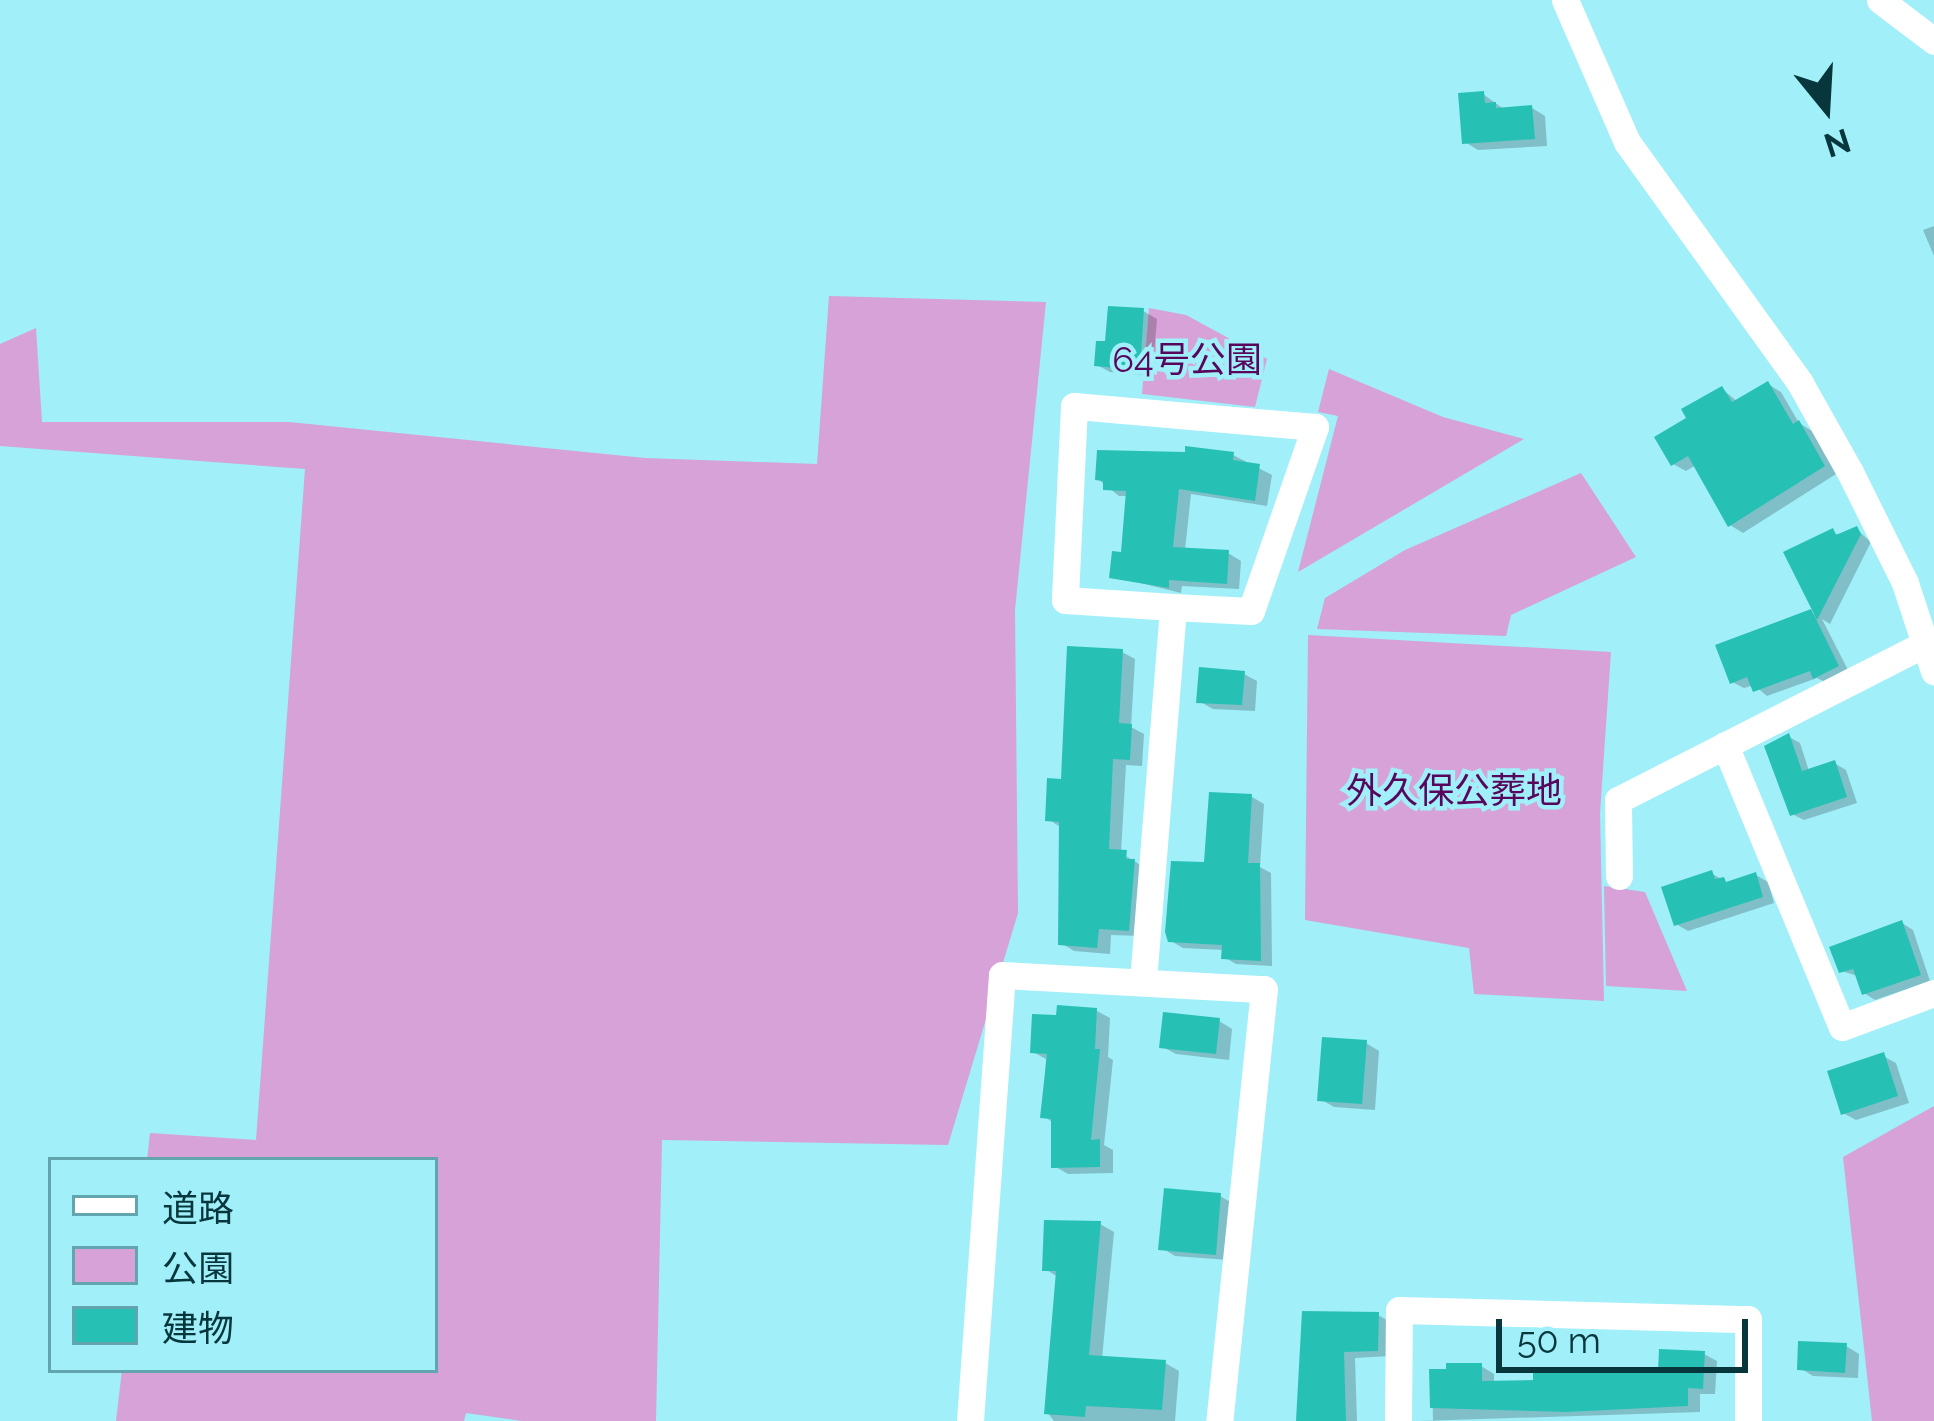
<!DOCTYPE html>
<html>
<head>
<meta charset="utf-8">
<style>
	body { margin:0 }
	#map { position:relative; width:1934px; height:1421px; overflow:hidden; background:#a0eff9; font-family:Raleway,"Noto Sans JP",sans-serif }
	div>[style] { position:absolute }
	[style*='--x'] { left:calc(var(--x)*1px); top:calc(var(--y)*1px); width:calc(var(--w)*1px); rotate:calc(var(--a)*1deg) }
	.green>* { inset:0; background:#d6a2d7 }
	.shadow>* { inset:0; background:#0003 }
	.building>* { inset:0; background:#26c1b4 }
	.minor>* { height:27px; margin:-13.5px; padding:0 13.5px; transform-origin:13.5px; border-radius:13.5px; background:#fff }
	span { translate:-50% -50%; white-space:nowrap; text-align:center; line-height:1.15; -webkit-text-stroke:9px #a0eff9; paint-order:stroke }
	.park-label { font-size:36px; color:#58065c }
	.legend { position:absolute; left:48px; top:1157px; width:390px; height:216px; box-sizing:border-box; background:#a0eff9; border:3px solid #63a5ae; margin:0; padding:15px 21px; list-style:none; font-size:36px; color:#07373d }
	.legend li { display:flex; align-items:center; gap:24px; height:60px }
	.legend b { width:60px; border:3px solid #63a5ae }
	.north { position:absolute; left:1766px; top:48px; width:120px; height:120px; -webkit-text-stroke:9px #a0eff9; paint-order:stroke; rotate:162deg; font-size:33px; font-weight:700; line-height:48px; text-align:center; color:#07373d }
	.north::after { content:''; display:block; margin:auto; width:42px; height:54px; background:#07373d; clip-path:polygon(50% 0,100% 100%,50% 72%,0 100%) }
	.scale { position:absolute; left:1496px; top:1319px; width:252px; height:54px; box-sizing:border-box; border:6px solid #07373d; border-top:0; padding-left:15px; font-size:36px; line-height:42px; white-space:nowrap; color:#07373d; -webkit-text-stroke:9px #a0eff9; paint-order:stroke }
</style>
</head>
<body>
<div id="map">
	<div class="green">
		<i style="clip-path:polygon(829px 296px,1046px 302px,1015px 610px,1018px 913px,948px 1145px,662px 1140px,656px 1421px,522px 1421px,466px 1413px,464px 1421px,116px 1421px,122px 1370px,435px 1370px,435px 1160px,147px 1160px,150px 1133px,256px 1140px,305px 469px,0 446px,0 344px,36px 328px,42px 422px,289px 422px,645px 458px,817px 464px)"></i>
		<i style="clip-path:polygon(1149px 308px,1186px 315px,1267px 359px,1255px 407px,1142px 394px)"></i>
		<i style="clip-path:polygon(1329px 369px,1443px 417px,1524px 439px,1298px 572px,1338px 416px,1318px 412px)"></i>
		<i style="clip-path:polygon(1581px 473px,1636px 557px,1511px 615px,1506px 636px,1317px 629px,1325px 598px,1405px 550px)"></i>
		<i style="clip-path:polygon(1308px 635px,1611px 652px,1600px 813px,1604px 1001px,1474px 994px,1469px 948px,1305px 920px)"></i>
		<i style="clip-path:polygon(1604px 886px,1645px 892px,1687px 991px,1606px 986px)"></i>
		<i style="clip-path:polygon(1934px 1106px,1934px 1421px,1872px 1421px,1843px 1157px)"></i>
	</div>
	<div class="shadow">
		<i style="clip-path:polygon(1483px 94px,1505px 110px,1532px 108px,1545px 116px,1547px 146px,1478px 150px,1465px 142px)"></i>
		<i style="clip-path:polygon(1934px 226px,1934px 256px,1923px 230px)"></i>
		<i style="clip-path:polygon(1143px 311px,1157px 319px,1152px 376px,1110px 372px,1097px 365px,1108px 344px)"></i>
		<i style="clip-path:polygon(1768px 384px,1781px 392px,1799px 423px,1812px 431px,1836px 474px,1743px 533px,1730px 525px,1696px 465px,1686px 471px,1673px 464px,1690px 419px,1722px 389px,1738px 402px)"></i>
		<i style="clip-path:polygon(1233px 455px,1272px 475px,1267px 506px,1191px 494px,1185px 550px,1228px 553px,1241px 561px,1239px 589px,1182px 586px,1181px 593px,1112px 576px,1123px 556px,1129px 496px,1119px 496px,1098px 479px)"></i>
		<i style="clip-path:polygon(1856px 529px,1871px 542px,1830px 624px,1822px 619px,1849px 672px,1827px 683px,1817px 678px,1767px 696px,1754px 685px,1744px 688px,1732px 682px,1811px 612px,1819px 617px,1787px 553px,1833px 532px,1841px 536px)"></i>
		<i style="clip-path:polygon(1122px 652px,1135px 659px,1131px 727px,1144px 734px,1142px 766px,1126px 765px,1121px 853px,1147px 869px,1141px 936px,1111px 935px,1110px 954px,1074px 951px,1061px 943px,1062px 828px,1048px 819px)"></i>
		<i style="clip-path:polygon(1244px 674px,1257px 681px,1255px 711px,1213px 709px,1199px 701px)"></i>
		<i style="clip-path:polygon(1789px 737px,1800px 743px,1809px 771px,1834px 763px,1846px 770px,1857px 803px,1804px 820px,1792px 814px)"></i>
		<i style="clip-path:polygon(1252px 797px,1264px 804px,1260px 867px,1271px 873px,1272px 966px,1236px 964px,1224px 957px,1224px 950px,1183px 948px,1171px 941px,1207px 865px)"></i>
		<i style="clip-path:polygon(1711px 873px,1730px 884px,1756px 875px,1768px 882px,1774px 903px,1688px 931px,1676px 924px)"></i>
		<i style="clip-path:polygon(1902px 923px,1913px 930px,1930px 981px,1875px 1000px,1864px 993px,1858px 976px,1841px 971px)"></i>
		<i style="clip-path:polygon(1097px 1011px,1110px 1018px,1108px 1057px,1113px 1060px,1104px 1145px,1113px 1150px,1113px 1173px,1068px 1174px,1054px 1166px,1054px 1123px,1043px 1116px,1046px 1059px,1033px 1052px)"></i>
		<i style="clip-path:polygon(1219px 1021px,1232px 1029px,1229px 1060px,1176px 1054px,1163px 1047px)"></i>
		<i style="clip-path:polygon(1366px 1043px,1379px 1051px,1375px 1110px,1334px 1107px,1320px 1099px)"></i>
		<i style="clip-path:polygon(1883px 1056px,1896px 1063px,1909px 1103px,1856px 1120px,1843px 1113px)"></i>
		<i style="clip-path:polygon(1220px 1196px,1234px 1204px,1229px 1260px,1175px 1256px,1162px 1248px)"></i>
		<i style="clip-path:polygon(1100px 1224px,1114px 1232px,1102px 1359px,1165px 1363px,1179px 1371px,1175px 1421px,1054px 1421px,1047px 1412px,1058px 1277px,1045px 1269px)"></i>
		<i style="clip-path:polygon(1305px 1314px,1378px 1315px,1390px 1322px,1390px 1356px,1355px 1358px,1357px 1421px,1299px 1421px)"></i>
		<i style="clip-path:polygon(1846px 1346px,1859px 1354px,1858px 1378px,1813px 1376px,1800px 1368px)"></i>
		<i style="clip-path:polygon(1704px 1354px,1717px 1361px,1715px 1394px,1700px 1394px,1700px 1412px,1420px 1421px,1433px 1421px,1432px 1372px,1481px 1366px,1494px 1374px,1494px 1384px,1660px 1376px)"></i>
	</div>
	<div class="building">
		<i style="clip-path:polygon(1484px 91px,1485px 103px,1496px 102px,1496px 108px,1532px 105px,1535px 139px,1462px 144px,1458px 93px)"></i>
		<i style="clip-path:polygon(1108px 306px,1144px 308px,1140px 370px,1094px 366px,1096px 341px,1105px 341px)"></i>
		<i style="clip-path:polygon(1768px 381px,1793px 424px,1799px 420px,1825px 466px,1728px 527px,1688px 456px,1671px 466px,1654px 437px,1686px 418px,1681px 409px,1722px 386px,1732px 402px)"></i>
		<i style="clip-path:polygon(1185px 446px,1234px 452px,1233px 460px,1260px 464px,1255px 501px,1179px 489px,1173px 547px,1229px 550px,1227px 584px,1169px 580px,1169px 588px,1109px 578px,1112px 551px,1121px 552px,1126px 491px,1103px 490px,1103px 481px,1095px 480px,1097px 450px,1185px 452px)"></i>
		<i style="clip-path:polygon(1857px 526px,1861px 534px,1817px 620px,1783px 552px,1833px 528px,1836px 535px)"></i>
		<i style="clip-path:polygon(1811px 609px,1839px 666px,1813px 679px,1810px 671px,1753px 692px,1747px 677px,1730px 684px,1715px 645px)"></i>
		<i style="clip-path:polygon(1067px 646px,1123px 649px,1119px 723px,1132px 724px,1130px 760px,1113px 759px,1109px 849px,1127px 850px,1126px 859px,1135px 859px,1129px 931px,1099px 929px,1097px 948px,1058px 945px,1059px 822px,1045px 821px,1047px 778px,1061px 779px)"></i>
		<i style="clip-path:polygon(1199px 667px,1245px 671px,1242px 705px,1196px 703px)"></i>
		<i style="clip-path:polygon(1789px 733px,1802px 771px,1835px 760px,1847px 797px,1790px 816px,1764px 746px)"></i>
		<i style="clip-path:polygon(1209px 792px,1252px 794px,1248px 863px,1260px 863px,1261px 961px,1221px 959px,1222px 945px,1168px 942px,1165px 932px,1171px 861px,1204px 862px)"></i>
		<i style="clip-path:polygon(1712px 870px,1715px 879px,1724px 877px,1726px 882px,1756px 872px,1763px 897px,1674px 926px,1661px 887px)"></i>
		<i style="clip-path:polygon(1902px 920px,1921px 975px,1862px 995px,1853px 969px,1839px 973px,1829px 947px)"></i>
		<i style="clip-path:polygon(1057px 1005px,1097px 1008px,1095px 1049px,1100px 1049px,1091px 1140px,1100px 1139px,1100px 1167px,1051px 1168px,1051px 1119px,1040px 1118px,1047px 1054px,1030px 1053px,1032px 1014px,1056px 1015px)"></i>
		<i style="clip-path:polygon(1163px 1012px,1220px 1018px,1216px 1054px,1159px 1048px)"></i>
		<i style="clip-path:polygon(1322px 1037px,1367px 1040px,1362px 1104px,1317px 1101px)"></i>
		<i style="clip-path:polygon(1884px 1052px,1898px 1096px,1841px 1115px,1827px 1071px)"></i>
		<i style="clip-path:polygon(1164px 1188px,1221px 1193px,1216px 1255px,1158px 1250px)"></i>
		<i style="clip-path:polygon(1044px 1220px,1101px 1221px,1089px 1355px,1166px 1360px,1162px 1410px,1086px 1406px,1085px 1417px,1044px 1414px,1056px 1271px,1042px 1271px)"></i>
		<i style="clip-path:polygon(1302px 1311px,1379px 1312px,1378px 1351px,1344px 1352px,1346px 1421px,1296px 1421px)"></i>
		<i style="clip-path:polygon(1798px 1341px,1847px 1343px,1845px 1373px,1797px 1370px)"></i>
		<i style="clip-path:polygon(1659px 1349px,1705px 1351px,1703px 1389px,1688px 1388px,1688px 1406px,1566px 1412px,1430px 1408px,1429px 1369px,1446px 1369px,1446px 1363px,1482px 1363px,1482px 1381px,1533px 1380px,1533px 1372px,1658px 1373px)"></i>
	</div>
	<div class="minor">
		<i style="--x:1565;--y:0;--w:155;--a:66.4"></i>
		<i style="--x:1627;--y:142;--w:297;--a:54.3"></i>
		<i style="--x:1800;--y:383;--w:102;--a:60.7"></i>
		<i style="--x:1850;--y:472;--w:124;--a:63.6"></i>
		<i style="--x:1905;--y:583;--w:93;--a:71.8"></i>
		<i style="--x:1880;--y:0;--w:68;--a:37.2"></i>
		<i style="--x:1725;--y:745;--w:305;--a:67.5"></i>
		<i style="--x:1842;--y:1027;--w:98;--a:-20.3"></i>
		<i style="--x:1619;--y:876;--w:76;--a:-90.8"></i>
		<i style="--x:1618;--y:800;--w:346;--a:-27"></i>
		<i style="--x:1143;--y:981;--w:375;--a:-85.4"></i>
		<i style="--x:1173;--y:607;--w:78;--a:2.9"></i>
		<i style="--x:1251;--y:611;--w:195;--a:-70.8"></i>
		<i style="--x:1315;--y:427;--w:242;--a:-175"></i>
		<i style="--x:1074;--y:406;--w:194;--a:92.7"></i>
		<i style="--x:1065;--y:600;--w:108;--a:3.7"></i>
		<i style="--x:970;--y:1421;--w:447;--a:-85.9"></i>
		<i style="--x:1002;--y:975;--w:262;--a:3.1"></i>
		<i style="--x:1264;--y:989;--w:434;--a:95.9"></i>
		<i style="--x:1398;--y:1421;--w:111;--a:-89.5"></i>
		<i style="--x:1399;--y:1310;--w:349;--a:1.5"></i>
		<i style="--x:1748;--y:1319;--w:102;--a:90"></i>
	</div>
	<div class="park-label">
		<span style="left:1187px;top:360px">64号公園</span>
		<span style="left:1454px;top:791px">外久保公葬地</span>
	</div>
	<ul class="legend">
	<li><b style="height:15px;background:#fff"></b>道路</li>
	<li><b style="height:33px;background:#d6a2d7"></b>公園</li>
	<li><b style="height:33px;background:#26c1b4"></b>建物</li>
	</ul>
	<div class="north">N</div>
	<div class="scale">50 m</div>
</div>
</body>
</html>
